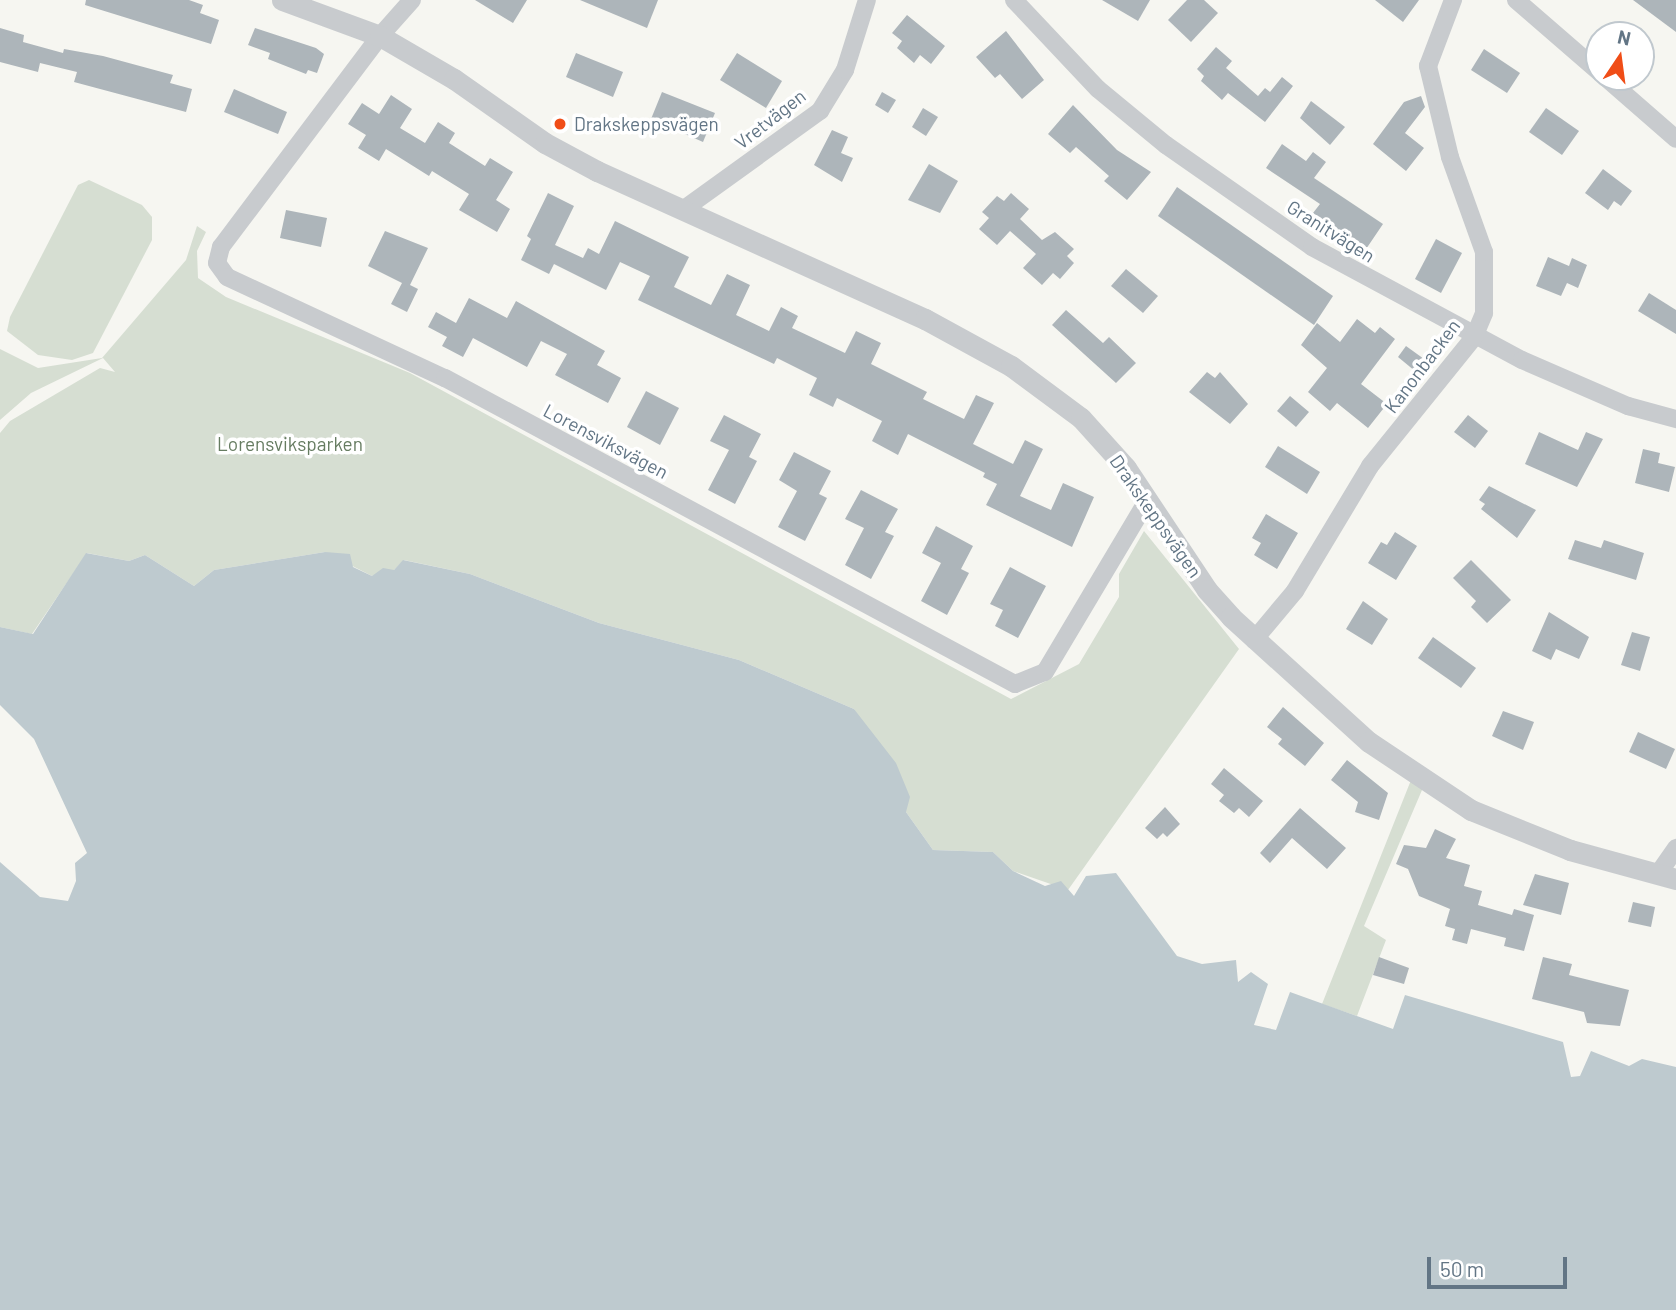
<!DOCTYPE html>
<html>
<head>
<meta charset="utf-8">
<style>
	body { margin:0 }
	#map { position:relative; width:1676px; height:1310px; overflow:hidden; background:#f6f6f1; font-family:Barlow,sans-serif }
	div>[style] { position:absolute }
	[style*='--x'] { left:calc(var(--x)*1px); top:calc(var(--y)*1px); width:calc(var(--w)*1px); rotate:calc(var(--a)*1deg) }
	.green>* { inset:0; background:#d6ded2 }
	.water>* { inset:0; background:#becacf }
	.building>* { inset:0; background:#adb5ba }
	.minor>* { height:18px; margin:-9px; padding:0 9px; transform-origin:9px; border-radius:9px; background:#c8cbce }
	.tertiary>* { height:21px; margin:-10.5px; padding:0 10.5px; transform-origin:10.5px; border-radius:10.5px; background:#c8cbce }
	.dots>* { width:19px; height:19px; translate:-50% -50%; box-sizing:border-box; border:4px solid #fff; border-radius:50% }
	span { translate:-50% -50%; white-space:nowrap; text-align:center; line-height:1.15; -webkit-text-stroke:7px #fff; paint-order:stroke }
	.street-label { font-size:19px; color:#627585 }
	.poi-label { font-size:19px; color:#627585 }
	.left { translate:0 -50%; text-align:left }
	.park-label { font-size:19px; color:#667c61 }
	.north { position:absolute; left:1585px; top:21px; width:70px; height:70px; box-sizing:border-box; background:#fff; border:2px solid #c0c8ce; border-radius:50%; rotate:13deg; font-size:19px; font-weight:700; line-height:28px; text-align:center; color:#627585 }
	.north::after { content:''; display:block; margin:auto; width:24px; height:32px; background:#f04d17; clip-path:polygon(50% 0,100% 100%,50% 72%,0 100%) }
	.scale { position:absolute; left:1427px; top:1257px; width:140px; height:32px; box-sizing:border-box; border:4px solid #627585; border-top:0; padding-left:9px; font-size:21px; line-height:24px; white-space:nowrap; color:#627585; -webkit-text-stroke:5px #fff; paint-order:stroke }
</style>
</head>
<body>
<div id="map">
	<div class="green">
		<i style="clip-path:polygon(89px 180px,142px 205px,152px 217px,152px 240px,93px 353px,72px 360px,38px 355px,7px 331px,10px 317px,78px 185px)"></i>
		<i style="clip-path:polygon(197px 226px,206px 232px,197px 251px,198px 278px,226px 297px,410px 373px,1011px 699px,1079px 664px,1119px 597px,1119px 574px,1144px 531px,1239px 649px,1068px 890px,1013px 871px,993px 852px,933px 850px,906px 812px,854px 709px,739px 660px,599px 623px,470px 574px,404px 560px,394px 570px,372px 576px,325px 552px,214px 570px,194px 586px,145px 555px,129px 561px,87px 553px,32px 634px,0 627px,0 433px,10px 421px,100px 368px,115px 372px,103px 358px,31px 393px,0 420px,0 349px,38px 368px,102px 358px,186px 260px)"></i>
		<i style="clip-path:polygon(1413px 775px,1425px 783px,1364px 926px,1386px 940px,1357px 1016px,1322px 1004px)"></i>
	</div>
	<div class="water">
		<i style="clip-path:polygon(325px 552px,350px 554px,353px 567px,372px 576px,383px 568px,394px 570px,403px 560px,470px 574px,599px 623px,739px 660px,854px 709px,896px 763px,910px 797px,906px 812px,933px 850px,993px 852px,1013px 871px,1045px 886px,1061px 881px,1074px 896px,1086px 876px,1116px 873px,1177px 956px,1202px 964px,1236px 960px,1238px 982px,1251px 972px,1268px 984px,1254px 1025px,1276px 1030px,1290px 992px,1393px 1029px,1405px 995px,1563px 1042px,1571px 1077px,1580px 1076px,1591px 1051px,1629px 1066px,1642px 1059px,1676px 1067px,1676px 1310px,0 1310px,0 862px,40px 897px,68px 901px,76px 881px,75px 863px,87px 853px,34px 739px,0 705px,0 627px,33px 634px,86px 553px,129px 561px,145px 555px,194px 586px,214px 570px)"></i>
	</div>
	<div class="building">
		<i style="clip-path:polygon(86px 0,189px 0,203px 5px,200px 13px,219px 20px,211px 44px,85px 5px)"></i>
		<i style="clip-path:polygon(475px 0,527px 0,513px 23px)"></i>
		<i style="clip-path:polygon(580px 0,658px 0,647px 28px)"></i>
		<i style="clip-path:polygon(1102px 0,1150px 0,1138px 21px)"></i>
		<i style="clip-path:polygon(1187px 0,1204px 0,1218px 13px,1191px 42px,1168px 20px)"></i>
		<i style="clip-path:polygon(1375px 0,1419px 0,1403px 22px)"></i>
		<i style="clip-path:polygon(1633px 0,1676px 0,1676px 32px)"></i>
		<i style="clip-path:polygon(907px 15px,945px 46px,931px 64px,920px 55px,914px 63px,897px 48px,902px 41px,892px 33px)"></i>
		<i style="clip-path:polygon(0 28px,24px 35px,23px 42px,63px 53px,64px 49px,103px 56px,173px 75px,170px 83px,192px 89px,186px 112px,74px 82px,77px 72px,40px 63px,38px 72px,0 62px)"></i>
		<i style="clip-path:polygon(255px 28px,316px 48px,324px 54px,317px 73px,308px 70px,306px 74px,268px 59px,270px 53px,248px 45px)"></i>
		<i style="clip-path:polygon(1006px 31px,1044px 80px,1022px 99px,1000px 74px,995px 78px,976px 57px)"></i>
		<i style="clip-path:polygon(1216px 47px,1232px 61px,1226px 68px,1258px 96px,1265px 88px,1270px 92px,1282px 77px,1293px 86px,1265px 122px,1228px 93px,1222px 100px,1201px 81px,1204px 76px,1197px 69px)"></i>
		<i style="clip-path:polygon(1484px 49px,1520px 73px,1507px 93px,1471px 70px)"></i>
		<i style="clip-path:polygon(576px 53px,623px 72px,613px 97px,566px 77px)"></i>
		<i style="clip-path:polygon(737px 53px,782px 81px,766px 108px,720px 80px)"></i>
		<i style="clip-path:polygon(234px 89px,287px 112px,278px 134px,224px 112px)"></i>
		<i style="clip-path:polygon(662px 92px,715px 113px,703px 142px,651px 119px)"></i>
		<i style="clip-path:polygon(882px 92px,896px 100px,888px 113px,875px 105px)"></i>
		<i style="clip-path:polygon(391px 95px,412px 109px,400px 128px,425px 143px,438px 122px,455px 133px,449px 143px,485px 166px,490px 158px,513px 172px,496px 200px,510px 209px,497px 232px,459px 210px,469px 194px,432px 171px,429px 176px,386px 149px,379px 161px,358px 148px,366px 135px,348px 124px,362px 103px,379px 114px)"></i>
		<i style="clip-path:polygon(1421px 96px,1425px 107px,1405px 133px,1424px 148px,1406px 171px,1373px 144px,1404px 102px)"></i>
		<i style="clip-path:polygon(1311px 101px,1345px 127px,1330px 145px,1300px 118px)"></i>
		<i style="clip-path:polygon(1073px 105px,1117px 150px,1151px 172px,1127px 200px,1104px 181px,1109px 176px,1076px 147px,1070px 153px,1048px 134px)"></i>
		<i style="clip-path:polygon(923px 108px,938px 117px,926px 136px,912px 127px)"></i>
		<i style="clip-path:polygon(1546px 108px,1579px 131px,1562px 155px,1529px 132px)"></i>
		<i style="clip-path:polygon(832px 130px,848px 137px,841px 153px,853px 158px,842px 182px,814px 165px)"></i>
		<i style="clip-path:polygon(1282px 144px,1306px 161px,1313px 152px,1326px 162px,1314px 178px,1383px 224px,1362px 255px,1334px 235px,1337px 230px,1313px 213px,1320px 204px,1266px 168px)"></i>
		<i style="clip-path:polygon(929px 164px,958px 181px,940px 213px,908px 200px)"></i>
		<i style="clip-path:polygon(1603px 169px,1632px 191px,1621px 206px,1614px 201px,1608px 210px,1585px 193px)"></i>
		<i style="clip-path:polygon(1177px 187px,1333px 296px,1314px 325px,1158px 216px)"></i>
		<i style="clip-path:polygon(548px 193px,574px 206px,555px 245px,583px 258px,588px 248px,599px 254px,615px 221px,689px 257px,674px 287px,711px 305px,727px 274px,750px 285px,736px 315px,769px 331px,781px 307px,798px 316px,792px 328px,845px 353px,856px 331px,881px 343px,871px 364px,927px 392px,923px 399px,964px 419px,976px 395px,994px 403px,973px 444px,1013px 464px,1025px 440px,1043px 449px,1020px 496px,1051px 510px,1063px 483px,1094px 497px,1072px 547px,986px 505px,997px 484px,983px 477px,985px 473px,908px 434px,898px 455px,872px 441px,882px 421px,837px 398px,833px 407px,809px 395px,817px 378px,777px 358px,774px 364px,638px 300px,650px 276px,620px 262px,606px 290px,554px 264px,549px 274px,521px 260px,531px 239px,527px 236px)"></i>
		<i style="clip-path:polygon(1011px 193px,1029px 209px,1020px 219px,1042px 240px,1055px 232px,1074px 249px,1067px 256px,1074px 263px,1060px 279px,1053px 273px,1042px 285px,1023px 268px,1036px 254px,1010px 231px,997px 245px,979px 229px,989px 218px,982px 212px,997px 196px,1004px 201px)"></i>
		<i style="clip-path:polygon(286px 210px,327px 218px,321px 247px,280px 238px)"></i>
		<i style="clip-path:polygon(385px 231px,428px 248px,410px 285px,418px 289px,407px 312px,391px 304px,402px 283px,368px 266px)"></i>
		<i style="clip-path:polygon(1436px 239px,1462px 253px,1441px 293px,1415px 279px)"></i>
		<i style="clip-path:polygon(1548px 257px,1569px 266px,1572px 258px,1587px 265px,1578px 288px,1567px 283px,1561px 296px,1536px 286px)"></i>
		<i style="clip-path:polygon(1126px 269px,1158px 296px,1143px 313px,1111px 286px)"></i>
		<i style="clip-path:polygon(1649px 293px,1676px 310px,1676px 334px,1638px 311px)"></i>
		<i style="clip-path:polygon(469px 298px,507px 318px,516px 301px,605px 351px,597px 365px,621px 378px,608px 403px,555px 375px,567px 354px,541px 341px,527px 367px,473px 338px,463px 357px,442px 346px,447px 337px,428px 327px,436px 312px,456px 323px)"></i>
		<i style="clip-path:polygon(1066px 310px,1103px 343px,1109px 337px,1136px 363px,1116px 383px,1052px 325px)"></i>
		<i style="clip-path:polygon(1357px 319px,1375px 333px,1380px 327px,1395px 339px,1361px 384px,1387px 404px,1368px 428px,1337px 403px,1330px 411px,1308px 392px,1327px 368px,1301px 345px,1317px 323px,1340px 342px)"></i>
		<i style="clip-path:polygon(1406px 346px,1424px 359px,1415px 371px,1398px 357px)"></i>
		<i style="clip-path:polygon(1207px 372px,1215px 378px,1220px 372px,1248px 404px,1230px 424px,1189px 392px)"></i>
		<i style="clip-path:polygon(646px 391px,679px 408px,660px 445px,627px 427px)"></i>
		<i style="clip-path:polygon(1290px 396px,1309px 412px,1296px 427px,1277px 411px)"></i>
		<i style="clip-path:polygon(724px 415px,761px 434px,749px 457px,757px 461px,735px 504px,708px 490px,729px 450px,710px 441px)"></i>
		<i style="clip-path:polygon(1468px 415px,1488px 431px,1475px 448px,1454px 432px)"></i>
		<i style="clip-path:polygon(1539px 432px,1578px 450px,1586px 432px,1603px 439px,1577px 487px,1525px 464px)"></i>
		<i style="clip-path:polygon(1278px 446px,1320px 472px,1307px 494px,1265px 467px)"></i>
		<i style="clip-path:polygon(1643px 449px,1660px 453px,1658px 463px,1675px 467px,1669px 492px,1635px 483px)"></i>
		<i style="clip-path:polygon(794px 452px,831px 471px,819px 494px,827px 498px,805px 541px,778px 527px,797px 491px,779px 480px)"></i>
		<i style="clip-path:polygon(1489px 486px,1536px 510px,1517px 538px,1481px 509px,1485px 504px,1479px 500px)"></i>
		<i style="clip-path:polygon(861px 490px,898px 509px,885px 532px,894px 536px,871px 579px,845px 565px,864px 528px,845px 519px)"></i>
		<i style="clip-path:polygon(1266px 514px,1298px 533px,1277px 569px,1254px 555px,1261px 543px,1252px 538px)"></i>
		<i style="clip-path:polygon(936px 526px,973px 546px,961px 569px,969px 573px,947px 615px,921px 601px,941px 563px,922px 553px)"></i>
		<i style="clip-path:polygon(1395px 532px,1417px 546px,1396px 580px,1368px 563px,1381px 542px,1387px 545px)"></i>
		<i style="clip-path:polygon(1575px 540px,1601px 548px,1604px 540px,1644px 553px,1636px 580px,1568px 559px)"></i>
		<i style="clip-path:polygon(1471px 560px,1511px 600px,1487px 623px,1471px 607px,1476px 601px,1453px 578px)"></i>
		<i style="clip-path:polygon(1010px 567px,1046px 586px,1018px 638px,995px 626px,1003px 610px,990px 604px)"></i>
		<i style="clip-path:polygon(1363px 601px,1388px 619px,1372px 645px,1346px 629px)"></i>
		<i style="clip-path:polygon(1549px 612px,1589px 637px,1579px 659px,1556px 649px,1551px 660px,1532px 651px)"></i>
		<i style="clip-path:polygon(1632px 632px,1650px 637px,1640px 671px,1621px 665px)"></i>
		<i style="clip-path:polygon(1433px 637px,1476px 668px,1461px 688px,1418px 658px)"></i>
		<i style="clip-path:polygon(1283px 707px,1324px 743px,1305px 766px,1278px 744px,1282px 739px,1267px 727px)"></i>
		<i style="clip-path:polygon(1503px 711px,1534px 722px,1523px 750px,1492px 736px)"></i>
		<i style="clip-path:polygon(1638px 732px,1675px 749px,1666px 769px,1629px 752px)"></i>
		<i style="clip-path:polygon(1347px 760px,1388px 793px,1379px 820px,1355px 812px,1358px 802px,1331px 780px)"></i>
		<i style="clip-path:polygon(1224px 768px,1263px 801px,1249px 817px,1239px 808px,1234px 813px,1219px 801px,1224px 795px,1211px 784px)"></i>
		<i style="clip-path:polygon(1165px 807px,1180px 824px,1167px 837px,1163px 833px,1157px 839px,1145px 828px)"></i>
		<i style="clip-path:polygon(1300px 808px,1346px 848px,1327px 869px,1292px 838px,1270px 863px,1260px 853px)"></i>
		<i style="clip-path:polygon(1435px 829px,1456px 839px,1446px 858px,1470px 865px,1464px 886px,1482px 891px,1478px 905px,1512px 915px,1514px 909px,1534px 915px,1524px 951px,1504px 946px,1506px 938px,1471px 929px,1467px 944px,1452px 940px,1455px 929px,1445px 926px,1450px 909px,1419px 896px,1408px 869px,1396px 864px,1404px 845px,1426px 848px)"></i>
		<i style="clip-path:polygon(1535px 874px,1569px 883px,1561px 915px,1523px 905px)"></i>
		<i style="clip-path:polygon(1633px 902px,1655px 907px,1651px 927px,1628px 922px)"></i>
		<i style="clip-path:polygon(1379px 957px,1409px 968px,1404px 984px,1373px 975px)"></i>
		<i style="clip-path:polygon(1543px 957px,1572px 964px,1569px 975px,1629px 990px,1620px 1026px,1587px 1023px,1584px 1012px,1532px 999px)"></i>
	</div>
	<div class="minor">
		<i style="--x:412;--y:0;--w:48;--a:131.6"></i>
		<i style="--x:380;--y:36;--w:264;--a:127"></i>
		<i style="--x:221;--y:247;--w:16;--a:104"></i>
		<i style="--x:217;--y:263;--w:17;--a:54"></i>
		<i style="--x:227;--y:277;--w:240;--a:24.9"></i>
		<i style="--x:445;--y:378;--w:647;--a:28.23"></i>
		<i style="--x:1015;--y:684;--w:32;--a:-22"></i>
		<i style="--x:1045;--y:672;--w:201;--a:-59.2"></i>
		<i style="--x:1014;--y:0;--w:122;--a:46.7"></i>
		<i style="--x:1098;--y:89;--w:88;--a:39.5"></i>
		<i style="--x:1166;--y:145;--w:178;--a:34.9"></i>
		<i style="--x:1312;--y:247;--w:238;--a:28.3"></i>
		<i style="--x:1522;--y:360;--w:116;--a:23.5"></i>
		<i style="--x:1628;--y:406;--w:50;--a:15.2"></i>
		<i style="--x:1516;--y:0;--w:110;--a:40.9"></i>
		<i style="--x:1605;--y:77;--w:94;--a:41.1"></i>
		<i style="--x:684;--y:209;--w:168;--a:-35.8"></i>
		<i style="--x:820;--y:111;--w:48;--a:-58.6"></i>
		<i style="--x:845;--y:70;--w:73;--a:-72.6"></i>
		<i style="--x:1254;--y:640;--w:64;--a:-50.1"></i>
		<i style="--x:1295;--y:591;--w:146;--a:-59"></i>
		<i style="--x:1370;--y:466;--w:166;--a:-51.1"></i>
		<i style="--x:1474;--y:337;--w:26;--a:-67"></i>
		<i style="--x:1484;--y:313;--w:61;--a:-90"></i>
		<i style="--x:1484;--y:252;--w:101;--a:-109.7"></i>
		<i style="--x:1450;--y:157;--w:94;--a:-103.6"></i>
		<i style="--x:1428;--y:66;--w:71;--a:-69.3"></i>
		<i style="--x:1658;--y:874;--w:32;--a:-55"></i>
	</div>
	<div class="tertiary">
		<i style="--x:282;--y:0;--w:104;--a:20.2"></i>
		<i style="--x:380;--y:36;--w:86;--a:30.2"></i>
		<i style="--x:454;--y:79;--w:111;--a:35.1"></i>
		<i style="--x:545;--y:143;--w:59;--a:28.3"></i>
		<i style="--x:597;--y:171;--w:360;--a:24.3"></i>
		<i style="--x:925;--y:319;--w:98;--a:28.7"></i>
		<i style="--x:1011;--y:366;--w:87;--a:36.6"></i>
		<i style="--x:1081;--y:418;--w:67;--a:48"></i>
		<i style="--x:1126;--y:468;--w:146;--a:56.4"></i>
		<i style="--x:1207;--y:590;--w:36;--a:48"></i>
		<i style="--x:1231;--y:617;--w:186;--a:42.2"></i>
		<i style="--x:1369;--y:742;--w:123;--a:33.7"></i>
		<i style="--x:1471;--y:810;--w:107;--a:22"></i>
		<i style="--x:1570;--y:850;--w:110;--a:15.3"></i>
	</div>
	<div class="dots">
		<i style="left:560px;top:124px;background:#f04d17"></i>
	</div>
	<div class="street-label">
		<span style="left:770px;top:119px;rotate:-38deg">Vretvägen</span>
		<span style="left:1331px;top:231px;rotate:32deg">Granitvägen</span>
		<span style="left:1422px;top:366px;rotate:-53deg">Kanonbacken</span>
		<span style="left:606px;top:441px;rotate:28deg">Lorensviksvägen</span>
		<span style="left:1156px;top:516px;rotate:55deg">Drakskeppsvägen</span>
	</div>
	<div class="poi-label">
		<span class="left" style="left:574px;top:124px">Drakskeppsvägen</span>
	</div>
	<div class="park-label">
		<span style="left:290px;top:444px">Lorensviksparken</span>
	</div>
	<div class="north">N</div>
	<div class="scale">50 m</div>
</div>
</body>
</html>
